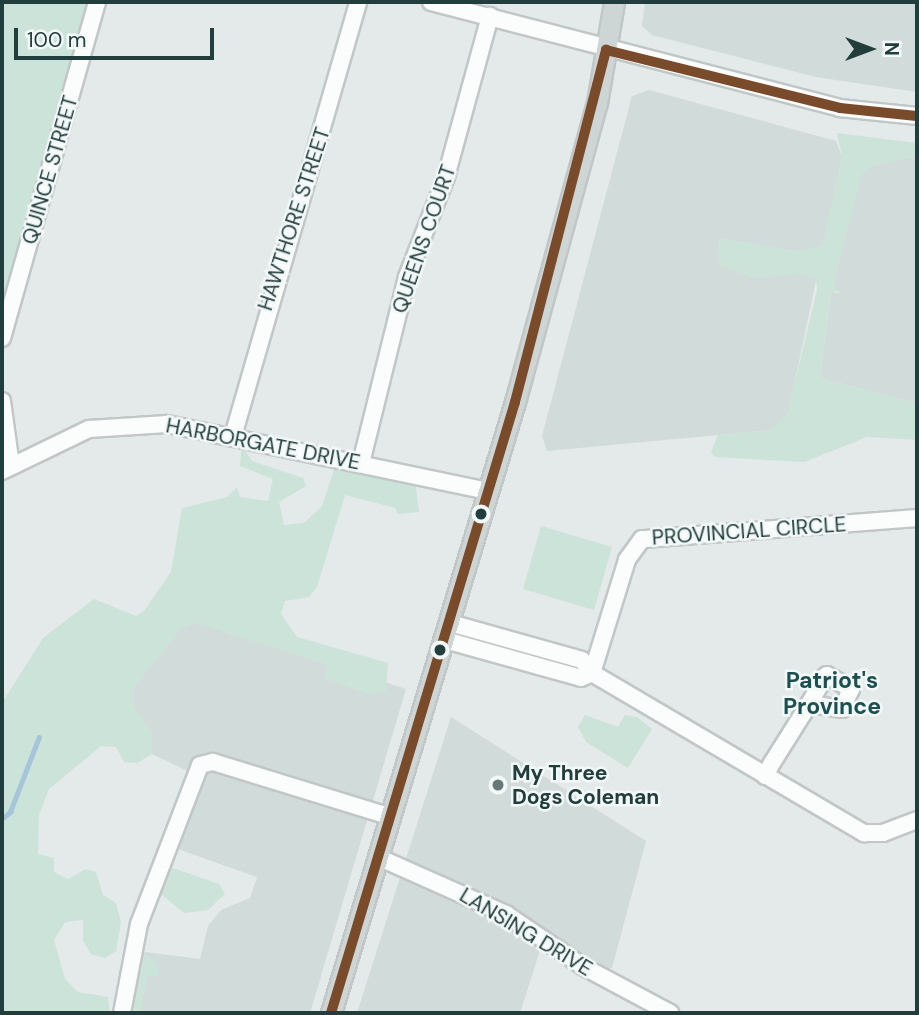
<!DOCTYPE html>
<html>
<head>
<meta charset="utf-8">
<style>
	body { margin:0 }
	#map { position:relative; width:919px; height:1015px; overflow:hidden; background:#e4e9e9; font-family:"DM Sans",sans-serif }
	div>[style] { position:absolute }
	[style*='--x'] { left:calc(var(--x)*1px); top:calc(var(--y)*1px); width:calc(var(--w)*1px); rotate:calc(var(--a)*1deg) }
	.built>* { inset:0; background:#d1dbd9 }
	.green>* { inset:0; background:#cce3d9 }
	.stream>* { height:4.5px; margin:-2.25px; padding:0 2.25px; transform-origin:2.25px; border-radius:2.25px; background:#a4c5da }
	.roads { filter:drop-shadow(2px 0 #c1c6c6) drop-shadow(-2px 0 #c1c6c6) drop-shadow(0 2px #c1c6c6) drop-shadow(0 -2px #c1c6c6) }
	.minor>* { height:16px; margin:-8px; padding:0 8px; transform-origin:8px; border-radius:8px; background:#fbfcfc }
	.major>* { height:19px; margin:-9.5px; padding:0 9.5px; transform-origin:9.5px; border-radius:9.5px; background:#cdd5d5 }
	.bus-1>* { height:10px; margin:-5px; padding:0 5px; transform-origin:5px; border-radius:5px; background:#7a4b2a }
	.dots>* { width:19px; height:19px; translate:-50% -50%; box-sizing:border-box; border:4px solid #f2f8f7; border-radius:50% }
	span { translate:-50% -50%; white-space:nowrap; text-align:center; line-height:1.15; -webkit-text-stroke:5px #f2f8f7; paint-order:stroke }
	.street-label { font-size:21px; color:#213d3c }
	.poi-label { font-size:21px; color:#213d3c; font-weight:700 }
	.left { translate:0 -50%; text-align:left }
	.neighbourhood-label { font-size:23px; color:#1c5050; font-weight:700 }
	.frame { position:absolute; inset:0; border:4px solid #213d3c; pointer-events:none }
	.north { position:absolute; left:835px; top:14px; width:70px; height:70px; -webkit-text-stroke:5px #f2f8f7; paint-order:stroke; rotate:90deg; font-size:19px; font-weight:700; line-height:28px; text-align:center; color:#213d3c }
	.north::after { content:''; display:block; margin:auto; width:24px; height:32px; background:#213d3c; clip-path:polygon(50% 0,100% 100%,50% 72%,0 100%) }
	.scale { position:absolute; left:14px; top:28px; width:200px; height:32px; box-sizing:border-box; border:4px solid #213d3c; border-top:0; padding-left:9px; font-size:21px; line-height:24px; white-space:nowrap; color:#213d3c; -webkit-text-stroke:5px #f2f8f7; paint-order:stroke }
</style>
</head>
<body>
<div id="map">
	<div class="built">
		<i style="clip-path:polygon(645px 2px,917px 2px,917px 92px,816px 77px,652px 35px,642px 26px)"></i>
		<i style="clip-path:polygon(649px 90px,836px 141px,842px 157px,788px 414px,771px 430px,547px 451px,542px 436px,632px 96px)"></i>
		<i style="clip-path:polygon(867px 138px,917px 143px,917px 403px,820px 378px,831px 292px,840px 293px,833px 286px)"></i>
		<i style="clip-path:polygon(195px 622px,406px 689px,310px 1013px,116px 1013px,130px 950px,200px 959px,208px 926px,221px 910px,250px 898px,257px 877px,164px 844px,192px 773px,152px 754px,152px 733px,134px 708px,134px 687px,182px 627px)"></i>
		<i style="clip-path:polygon(451px 717px,646px 841px,612px 968px,584px 967px,543px 941px,520px 1013px,357px 1013px)"></i>
	</div>
	<div class="green">
		<i style="clip-path:polygon(2px 2px,92px 2px,5px 299px,2px 299px)"></i>
		<i style="clip-path:polygon(837px 133px,917px 143px,917px 157px,875px 165px,862px 174px,833px 286px,841px 291px,831px 292px,820px 378px,917px 403px,917px 440px,867px 437px,804px 462px,715px 457px,711px 452px,718px 435px,771px 430px,787px 415px,817px 290px,816px 279px,802px 274px,755px 278px,718px 265px,719px 238px,797px 251px,823px 245px,842px 157px)"></i>
		<i style="clip-path:polygon(242px 446px,252px 461px,303px 478px,306px 486px,279px 502px,284px 525px,304px 523px,322px 506px,336px 464px,415px 481px,419px 512px,397px 514px,396px 508px,345px 495px,317px 587px,309px 597px,285px 601px,281px 614px,297px 637px,388px 663px,386px 691px,370px 695px,324px 678px,327px 664px,195px 623px,182px 627px,134px 687px,134px 708px,152px 733px,152px 754px,137px 763px,124px 762px,116px 747px,101px 746px,49px 789px,39px 815px,38px 854px,54px 858px,54px 872px,68px 879px,86px 869px,96px 872px,103px 895px,116px 903px,121px 922px,116px 951px,105px 958px,91px 954px,83px 941px,83px 920px,65px 922px,54px 940px,65px 979px,78px 992px,108px 997px,110px 1013px,2px 1013px,2px 703px,43px 638px,94px 599px,136px 616px,144px 611px,171px 572px,182px 508px,227px 497px,237px 487px,240px 497px,268px 501px,273px 479px,240px 466px)"></i>
		<i style="clip-path:polygon(541px 526px,612px 547px,594px 610px,523px 589px)"></i>
		<i style="clip-path:polygon(585px 715px,618px 727px,625px 715px,637px 717px,652px 729px,628px 768px,586px 742px,578px 727px)"></i>
		<i style="clip-path:polygon(170px 867px,219px 884px,225px 894px,208px 910px,184px 913px,157px 891px)"></i>
		<i style="clip-path:polygon(144px 952px,159px 965px,158px 976px,147px 976px,141px 1013px,130px 1013px,138px 957px)"></i>
	</div>
	<div class="stream">
		<i style="--x:2;--y:819;--w:11;--a:-41"></i>
		<i style="--x:10;--y:812;--w:80;--a:-68.9"></i>
	</div>
	<div class="roads">
		<div class="minor">
			<i style="--x:431;--y:2;--w:423;--a:14.5"></i>
			<i style="--x:840;--y:108;--w:77;--a:5.9"></i>
			<i style="--x:2;--y:338;--w:349;--a:-74.2"></i>
			<i style="--x:2;--y:401;--w:66;--a:82.1"></i>
			<i style="--x:233;--y:436;--w:452;--a:-73.9"></i>
			<i style="--x:361;--y:463;--w:192;--a:-76.1"></i>
			<i style="--x:407;--y:277;--w:107;--a:-68.7"></i>
			<i style="--x:446;--y:177;--w:167;--a:-74.7"></i>
			<i style="--x:2;--y:471;--w:97;--a:-25.8"></i>
			<i style="--x:89;--y:429;--w:78;--a:-3.7"></i>
			<i style="--x:167;--y:424;--w:329;--a:11.8"></i>
			<i style="--x:917;--y:518;--w:276;--a:175.6"></i>
			<i style="--x:642;--y:539;--w:26;--a:126"></i>
			<i style="--x:627;--y:560;--w:118;--a:107.2"></i>
			<i style="--x:592;--y:673;--w:316;--a:30.5"></i>
			<i style="--x:864;--y:833;--w:19;--a:0"></i>
			<i style="--x:883;--y:833;--w:36;--a:-21"></i>
			<i style="--x:445;--y:640;--w:141;--a:15.6"></i>
			<i style="--x:581;--y:678;--w:12;--a:-24"></i>
			<i style="--x:592;--y:673;--w:16;--a:-128"></i>
			<i style="--x:582;--y:660;--w:137;--a:-164.3"></i>
			<i style="--x:765;--y:776;--w:15;--a:-62"></i>
			<i style="--x:772;--y:763;--w:70;--a:-57.9"></i>
			<i style="--x:809;--y:704;--w:30;--a:-60"></i>
			<i style="--x:824;--y:678;--w:4;--a:-45"></i>
			<i style="--x:827;--y:675;--w:28;--a:30"></i>
			<i style="--x:851;--y:689;--w:22;--a:114"></i>
			<i style="--x:842;--y:709;--w:33;--a:-171"></i>
			<i style="--x:380;--y:858;--w:138;--a:24"></i>
			<i style="--x:506;--y:914;--w:94;--a:34.2"></i>
			<i style="--x:584;--y:967;--w:98;--a:28.1"></i>
			<i style="--x:122;--y:1013;--w:91;--a:-79.2"></i>
			<i style="--x:139;--y:924;--w:170;--a:-69"></i>
			<i style="--x:200;--y:765;--w:13;--a:-13"></i>
			<i style="--x:213;--y:762;--w:187;--a:17.1"></i>
		</div>
		<div class="major">
			<i style="--x:331;--y:1013;--w:638;--a:-73.24"></i>
			<i style="--x:515;--y:402;--w:310;--a:-74.7"></i>
			<i style="--x:597;--y:103;--w:102;--a:-80.4"></i>
		</div>
	</div>
	<div class="bus-1">
		<i style="--x:606;--y:50;--w:241;--a:13.9"></i>
		<i style="--x:840;--y:108;--w:77;--a:5.9"></i>
		<i style="--x:331;--y:1013;--w:638;--a:-73.24"></i>
		<i style="--x:515;--y:402;--w:364;--a:-75.5"></i>
	</div>
	<div class="dots">
		<i style="left:481px;top:514px;background:#213d3c"></i>
		<i style="left:440px;top:650px;background:#213d3c"></i>
		<i style="left:498px;top:785px;background:#657979"></i>
	</div>
	<div class="street-label">
		<span style="left:50px;top:170px;rotate:-74deg">QUINCE STREET</span>
		<span style="left:294px;top:219px;rotate:-72deg">HAWTHORE STREET</span>
		<span style="left:424px;top:239px;rotate:-71deg">QUEENS COURT</span>
		<span style="left:263px;top:444px;rotate:11deg">HARBORGATE DRIVE</span>
		<span style="left:749px;top:531px;rotate:-4deg">PROVINCIAL CIRCLE</span>
		<span style="left:526px;top:932px;rotate:31deg">LANSING DRIVE</span>
	</div>
	<div class="poi-label">
		<span class="left" style="left:512px;top:785px">My Three<br>Dogs Coleman</span>
	</div>
	<div class="neighbourhood-label">
		<span style="left:832px;top:693px">Patriot's<br>Province</span>
	</div>
	<div class="frame"></div>
	<div class="north">N</div>
	<div class="scale">100 m</div>
</div>
</body>
</html>
